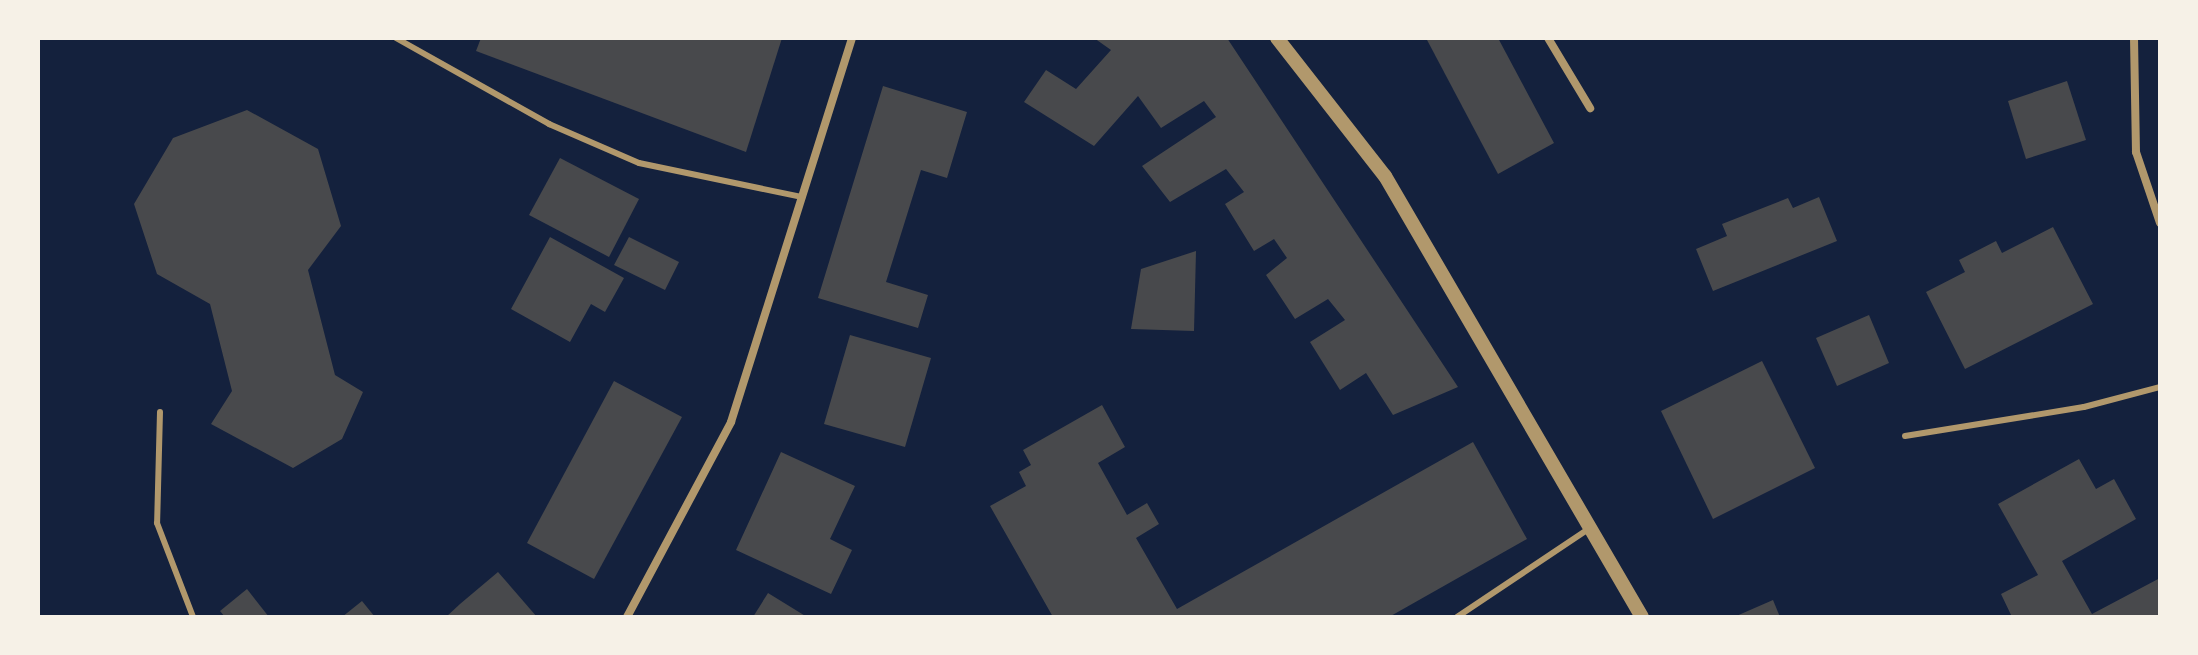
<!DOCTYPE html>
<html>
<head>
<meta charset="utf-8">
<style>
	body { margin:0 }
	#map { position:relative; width:2198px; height:655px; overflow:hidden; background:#14213d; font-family:"DM Sans",sans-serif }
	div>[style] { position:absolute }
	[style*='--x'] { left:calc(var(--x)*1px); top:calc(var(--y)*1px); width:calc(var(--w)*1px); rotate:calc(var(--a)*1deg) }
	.building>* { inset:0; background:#48494c }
	.service>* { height:6px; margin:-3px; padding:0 3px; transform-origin:3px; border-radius:3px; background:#b1986c }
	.minor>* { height:8px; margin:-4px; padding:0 4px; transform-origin:4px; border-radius:4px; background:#b1986c }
	.tertiary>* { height:14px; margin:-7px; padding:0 7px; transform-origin:7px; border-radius:7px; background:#b1986c }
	span { translate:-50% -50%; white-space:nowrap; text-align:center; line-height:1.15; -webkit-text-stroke:7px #f6f1e7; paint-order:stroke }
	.frame { position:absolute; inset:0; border:40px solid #f6f1e7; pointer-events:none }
</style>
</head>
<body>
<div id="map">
	<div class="building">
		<i style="clip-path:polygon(481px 38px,782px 38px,746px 152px,476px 51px)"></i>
		<i style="clip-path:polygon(1094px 38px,1227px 38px,1458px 387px,1393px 415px,1366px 373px,1340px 390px,1310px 342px,1345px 320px,1328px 299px,1295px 319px,1266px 275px,1287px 258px,1274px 239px,1254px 251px,1225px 204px,1244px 192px,1226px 169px,1170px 202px,1142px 166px,1216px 117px,1204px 101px,1161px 128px,1138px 96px,1094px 146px,1024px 102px,1046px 70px,1076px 89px,1111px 50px)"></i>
		<i style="clip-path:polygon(1426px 38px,1498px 38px,1554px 143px,1498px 174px)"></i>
		<i style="clip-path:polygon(2067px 81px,2086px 140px,2026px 159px,2008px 101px)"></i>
		<i style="clip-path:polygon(883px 86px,967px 112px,947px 178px,921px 170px,886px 282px,928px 295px,918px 328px,818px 298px)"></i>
		<i style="clip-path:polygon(247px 110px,318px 149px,341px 226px,308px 270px,335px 375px,363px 392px,342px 439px,293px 468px,211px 424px,232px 391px,210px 304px,157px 274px,134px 204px,173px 138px)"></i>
		<i style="clip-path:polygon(560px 158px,639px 199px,609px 257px,529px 215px)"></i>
		<i style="clip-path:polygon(1819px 197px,1837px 241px,1713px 291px,1696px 249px,1727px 236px,1722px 224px,1788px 198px,1793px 208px)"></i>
		<i style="clip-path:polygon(2053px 227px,2093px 304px,1965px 369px,1926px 292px,1965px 272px,1959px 260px,1996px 241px,2002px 253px)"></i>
		<i style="clip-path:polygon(550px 237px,624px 278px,605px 312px,591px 304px,570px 342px,511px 309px)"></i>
		<i style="clip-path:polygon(629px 237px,679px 262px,665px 290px,614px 265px)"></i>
		<i style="clip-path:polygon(1196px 251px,1194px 331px,1131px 329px,1141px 269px)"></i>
		<i style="clip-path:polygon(1869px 315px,1889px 363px,1837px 386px,1816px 338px)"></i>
		<i style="clip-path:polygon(850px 335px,931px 358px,905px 447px,824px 424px)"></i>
		<i style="clip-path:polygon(1762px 361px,1815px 468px,1713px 519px,1661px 411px)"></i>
		<i style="clip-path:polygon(614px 381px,682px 417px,594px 579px,527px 543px)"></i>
		<i style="clip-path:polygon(1102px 405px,1125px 447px,1098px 463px,1127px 515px,1147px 503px,1159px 524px,1136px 538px,1177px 609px,1473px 442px,1527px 539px,1389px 617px,1053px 617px,990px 506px,1026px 486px,1019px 472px,1031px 465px,1023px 450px)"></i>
		<i style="clip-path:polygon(781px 452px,855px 486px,830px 539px,852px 550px,831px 594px,736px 550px)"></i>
		<i style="clip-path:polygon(2079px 459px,2096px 489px,2114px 479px,2136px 519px,2062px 561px,2092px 614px,2160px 578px,2160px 617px,2012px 617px,2001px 594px,2038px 575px,1998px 504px)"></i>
		<i style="clip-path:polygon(498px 572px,537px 617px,446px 617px,460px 604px)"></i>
		<i style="clip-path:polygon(247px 589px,269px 617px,225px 617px,220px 611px)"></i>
		<i style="clip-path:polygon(768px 593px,807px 617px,753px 617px)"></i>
		<i style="clip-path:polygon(1773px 600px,1780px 617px,1734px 617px)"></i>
		<i style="clip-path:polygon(362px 601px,375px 617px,342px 617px)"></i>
	</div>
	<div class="service">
		<i style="--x:396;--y:38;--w:176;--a:29.3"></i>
		<i style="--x:549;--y:124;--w:98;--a:23.4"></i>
		<i style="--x:639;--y:163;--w:167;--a:11.8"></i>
		<i style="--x:160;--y:412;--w:111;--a:91.5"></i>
		<i style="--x:157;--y:523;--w:101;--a:69"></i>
		<i style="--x:1905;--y:436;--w:181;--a:-9.2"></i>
		<i style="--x:2084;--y:407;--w:79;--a:-14.7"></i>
		<i style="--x:1457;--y:617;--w:160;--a:-33.8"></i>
	</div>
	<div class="minor">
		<i style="--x:1548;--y:38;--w:82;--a:59"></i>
		<i style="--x:2134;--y:38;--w:114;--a:89"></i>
		<i style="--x:2136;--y:152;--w:75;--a:71.3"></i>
		<i style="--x:627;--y:617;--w:221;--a:-61.9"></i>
		<i style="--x:731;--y:422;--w:403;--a:-72.5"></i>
	</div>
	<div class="tertiary">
		<i style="--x:1277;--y:38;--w:175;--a:52"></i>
		<i style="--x:1385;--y:176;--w:510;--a:59.77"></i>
	</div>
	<div class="frame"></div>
</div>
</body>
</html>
